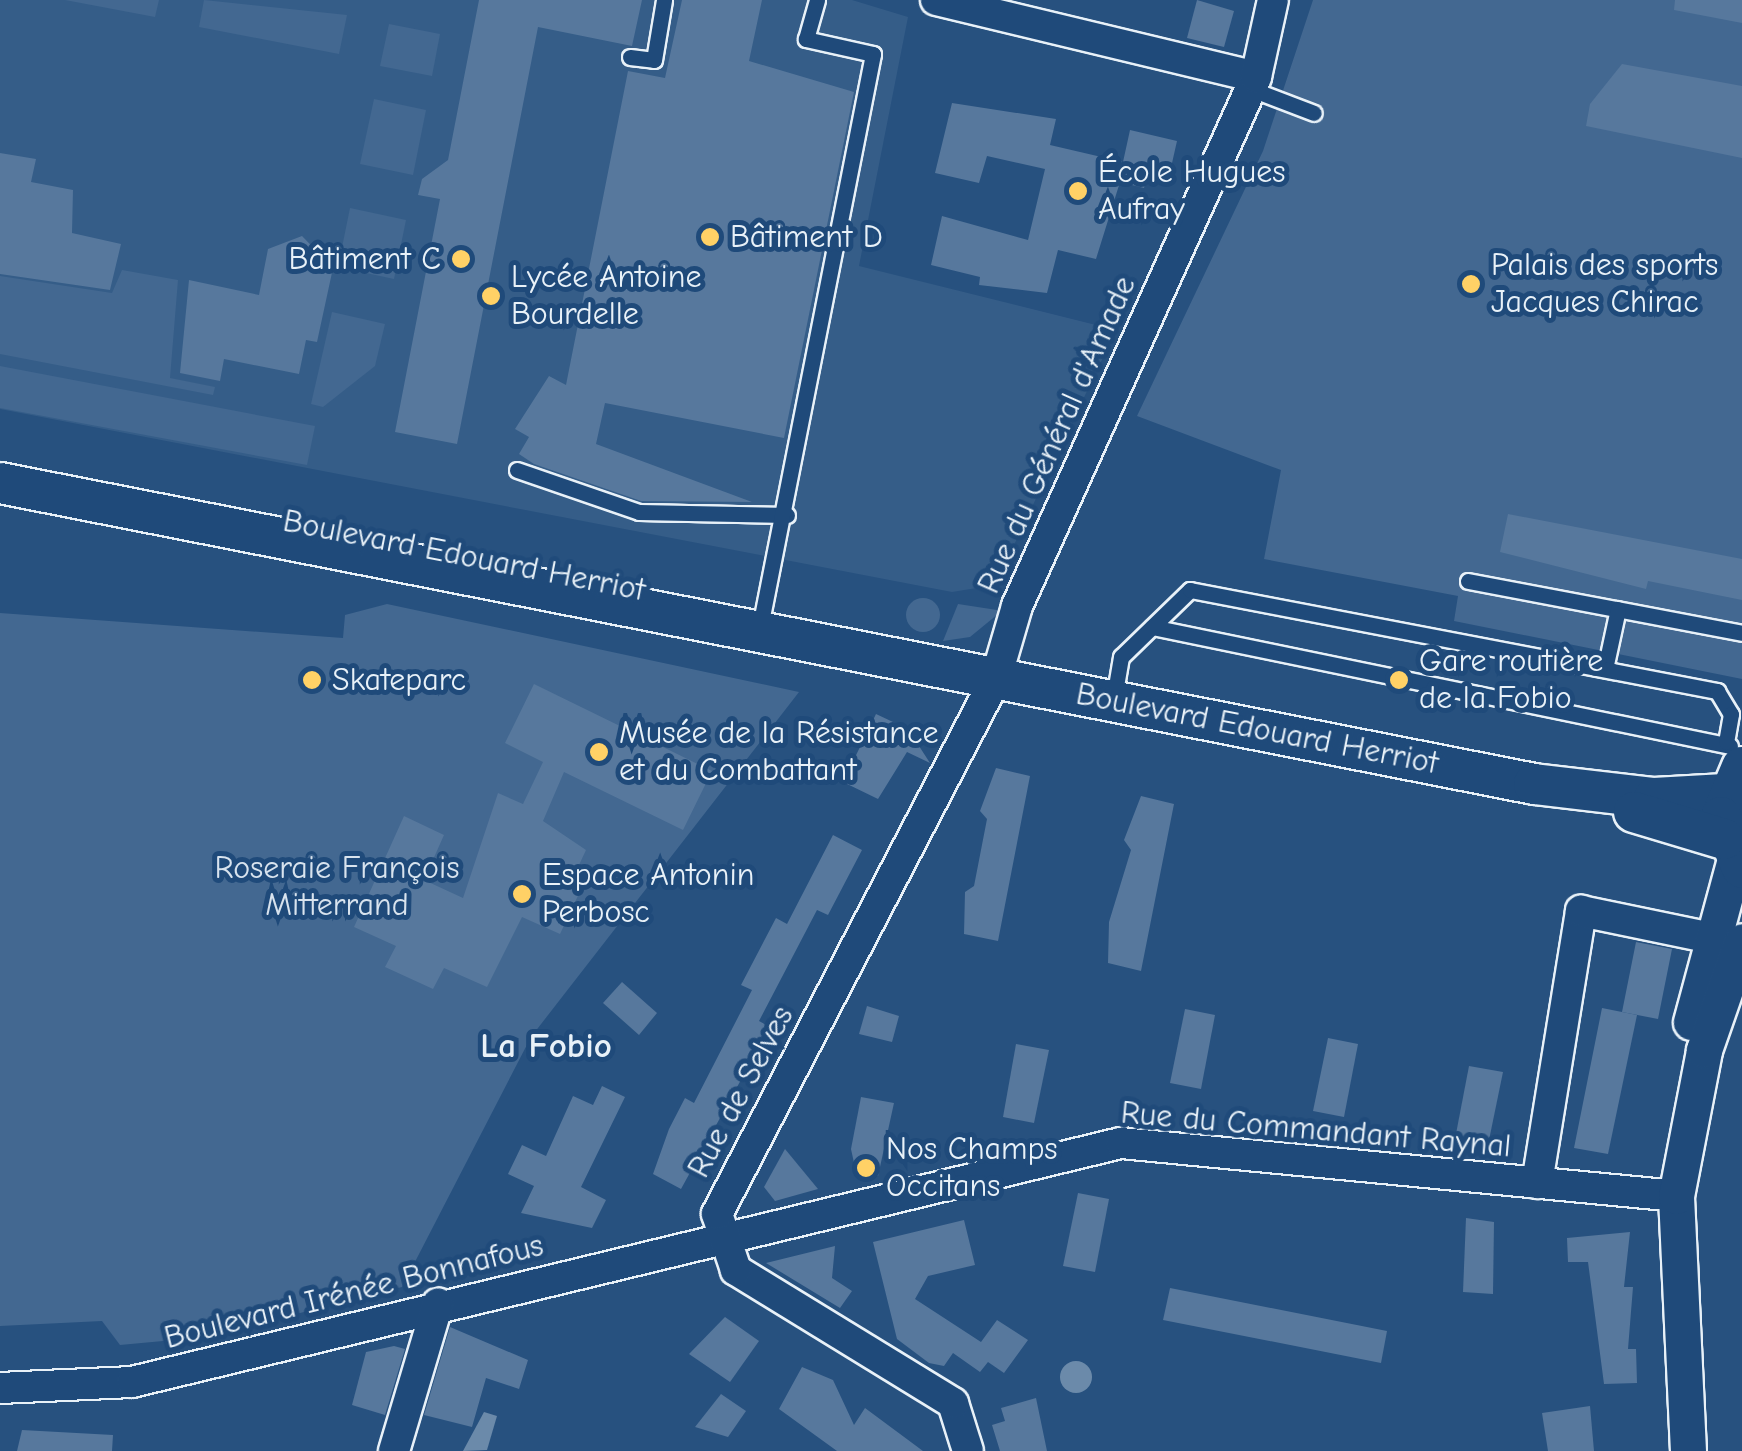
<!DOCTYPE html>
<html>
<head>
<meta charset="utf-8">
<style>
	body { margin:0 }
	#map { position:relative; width:1742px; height:1451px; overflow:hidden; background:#27517f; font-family:"Comic Neue",sans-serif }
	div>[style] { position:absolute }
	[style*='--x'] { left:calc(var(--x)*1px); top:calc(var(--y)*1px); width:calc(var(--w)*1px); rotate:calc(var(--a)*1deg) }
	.built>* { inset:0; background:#355d88 }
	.green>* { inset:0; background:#436891 }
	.round { border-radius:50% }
	.water>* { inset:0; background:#6b8aaa }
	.building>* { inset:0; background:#57789d }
	.roads { filter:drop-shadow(2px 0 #e8f1f8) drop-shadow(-2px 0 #e8f1f8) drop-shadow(0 2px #e8f1f8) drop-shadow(0 -2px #e8f1f8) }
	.service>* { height:15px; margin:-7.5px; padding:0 7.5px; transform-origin:7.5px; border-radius:7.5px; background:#1f4a7a }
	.minor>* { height:30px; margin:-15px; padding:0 15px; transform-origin:15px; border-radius:15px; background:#1f4a7a }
	.tertiary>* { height:35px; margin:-17.5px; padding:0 17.5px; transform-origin:17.5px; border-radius:17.5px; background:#1f4a7a }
	.secondary>* { height:40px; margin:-20px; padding:0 20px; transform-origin:20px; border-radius:20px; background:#1f4a7a }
	.dots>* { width:28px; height:28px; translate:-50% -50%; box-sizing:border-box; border:5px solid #1f4a7a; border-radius:50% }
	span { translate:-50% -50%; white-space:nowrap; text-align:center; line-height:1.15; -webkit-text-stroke:10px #1f4a7a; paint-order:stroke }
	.poi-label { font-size:32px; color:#e8f1f8 }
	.left { translate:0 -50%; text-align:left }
	.right { translate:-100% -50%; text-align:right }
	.street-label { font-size:32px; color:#e8f1f8 }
	.park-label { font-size:32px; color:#d8e3ee }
	.neighbourhood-label { font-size:35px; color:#e8f1f8; font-weight:700 }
</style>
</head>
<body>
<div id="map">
	<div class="built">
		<i style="clip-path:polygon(0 0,852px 0,908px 17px,859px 266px,1116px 330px,995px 585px,952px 592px,0 409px)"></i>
	</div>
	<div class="green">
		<i style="clip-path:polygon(65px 0,159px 0,155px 17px)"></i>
		<i style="clip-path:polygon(204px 0,347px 15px,339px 54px,199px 27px)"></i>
		<i style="clip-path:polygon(1313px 0,1742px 0,1742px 679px,1454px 621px,1458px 596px,1264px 559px,1281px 470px,1137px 416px,1263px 151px)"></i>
		<i style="clip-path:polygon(389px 24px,440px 34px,432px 76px,380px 66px)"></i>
		<i style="clip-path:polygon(374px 99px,426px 110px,413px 175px,360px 164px)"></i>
		<i style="clip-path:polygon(350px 208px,406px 220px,394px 279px,338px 267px)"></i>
		<i style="clip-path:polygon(122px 270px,178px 280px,170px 378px,215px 387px,213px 395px,0 354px,0 276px,112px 293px)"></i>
		<i style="clip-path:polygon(332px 312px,385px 324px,375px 366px,323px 407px,311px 404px)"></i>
		<i style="clip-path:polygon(0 366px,315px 426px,307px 465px,0 408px)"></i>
		<i class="round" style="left:906px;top:598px;width:34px;height:34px"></i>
		<i style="clip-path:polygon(387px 604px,799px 692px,531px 1037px,402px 1287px,206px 1337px,120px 1345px,102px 1321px,0 1326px,0 613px,343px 638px,345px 615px)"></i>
		<i style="clip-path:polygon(958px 604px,997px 610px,998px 614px,970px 637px,943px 641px)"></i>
	</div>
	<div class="water">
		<i class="round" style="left:1060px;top:1361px;width:32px;height:32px"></i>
		<i style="clip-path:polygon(484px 1412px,497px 1416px,487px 1450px,463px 1451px)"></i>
	</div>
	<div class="building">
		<i style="clip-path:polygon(479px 0,642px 0,632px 46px,538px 27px,457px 444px,395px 432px,440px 199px,418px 195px,422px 179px,448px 160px)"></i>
		<i style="clip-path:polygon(682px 0,762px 0,749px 61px,854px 92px,784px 438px,605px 403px,596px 444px,752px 502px,641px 501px,534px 464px,519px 454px,529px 437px,515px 429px,549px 376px,566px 385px,628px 71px,665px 78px)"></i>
		<i style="clip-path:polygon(1197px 0,1234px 11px,1224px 47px,1187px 38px)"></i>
		<i style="clip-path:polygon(1675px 0,1742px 0,1742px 23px,1674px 10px)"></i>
		<i style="clip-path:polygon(1622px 64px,1742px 86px,1742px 158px,1586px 126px,1590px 104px)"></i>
		<i style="clip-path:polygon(952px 103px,1056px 119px,1050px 145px,1123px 162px,1130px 130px,1177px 141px,1170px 172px,1149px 168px,1144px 188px,1120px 182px,1096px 259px,1058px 250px,1047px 293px,979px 285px,980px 277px,931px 265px,942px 216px,1028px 240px,1045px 169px,987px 156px,979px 183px,935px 173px)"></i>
		<i style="clip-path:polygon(0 153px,36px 159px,31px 182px,73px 190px,72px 233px,121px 244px,110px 290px,0 274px)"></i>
		<i style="clip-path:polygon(302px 236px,333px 268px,317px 342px,306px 340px,299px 374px,224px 359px,220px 381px,180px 373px,189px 280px,259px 295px,268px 249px)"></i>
		<i style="clip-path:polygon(1508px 514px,1742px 559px,1742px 600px,1648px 581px,1646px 589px,1500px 552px)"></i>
		<i style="clip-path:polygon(534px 684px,712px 771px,683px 830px,564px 772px,543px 821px,586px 850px,573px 878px,584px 883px,560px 934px,522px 917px,487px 987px,444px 968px,433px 989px,385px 967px,396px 946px,354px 927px,404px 816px,444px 835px,424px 880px,463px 898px,498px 793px,523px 804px,543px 762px,505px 743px)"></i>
		<i style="clip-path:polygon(876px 714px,908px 729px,930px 763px,907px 752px,878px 799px,843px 782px)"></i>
		<i style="clip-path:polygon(996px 768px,1030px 776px,998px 941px,964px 934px,965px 892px,974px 886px,987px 819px,980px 811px)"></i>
		<i style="clip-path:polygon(1141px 796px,1174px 804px,1141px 971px,1108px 963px,1109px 922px,1131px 850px,1124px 840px)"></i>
		<i style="clip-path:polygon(833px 835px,862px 850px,828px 915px,817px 910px,759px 1021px,770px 1027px,681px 1189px,653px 1174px,669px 1129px,685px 1098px,694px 1103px,752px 990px,741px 985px,776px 918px,787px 924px)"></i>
		<i style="clip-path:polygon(1636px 942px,1672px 949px,1658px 1019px,1622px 1012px)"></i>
		<i style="clip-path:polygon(622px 982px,657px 1013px,639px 1035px,603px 1003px)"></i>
		<i style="clip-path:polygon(867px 1006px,899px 1016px,892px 1042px,859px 1034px)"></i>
		<i style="clip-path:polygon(1602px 1008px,1637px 1015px,1608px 1154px,1574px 1148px)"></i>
		<i style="clip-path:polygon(1185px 1009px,1215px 1015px,1201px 1089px,1170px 1083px)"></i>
		<i style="clip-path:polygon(1328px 1038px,1358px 1044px,1344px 1117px,1313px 1111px)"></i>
		<i style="clip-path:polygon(1016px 1044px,1049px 1050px,1034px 1123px,1003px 1117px)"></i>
		<i style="clip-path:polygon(1469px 1066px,1503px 1072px,1488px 1145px,1455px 1139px)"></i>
		<i style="clip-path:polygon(602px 1086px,625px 1097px,581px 1187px,606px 1200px,592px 1228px,521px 1213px,534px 1186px,508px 1174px,522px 1145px,546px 1156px,573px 1096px,593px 1105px)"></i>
		<i style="clip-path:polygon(861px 1097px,894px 1103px,878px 1176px,856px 1172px,851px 1149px)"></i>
		<i style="clip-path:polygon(785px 1149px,818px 1189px,775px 1201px,764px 1187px)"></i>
		<i style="clip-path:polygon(1078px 1193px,1109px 1199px,1095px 1272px,1063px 1266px)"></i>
		<i style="clip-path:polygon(1466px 1218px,1494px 1222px,1493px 1294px,1463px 1292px)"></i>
		<i style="clip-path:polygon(964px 1220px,975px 1265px,928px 1276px,915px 1299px,981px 1342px,997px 1320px,1028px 1340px,1004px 1373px,988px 1362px,980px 1372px,953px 1353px,944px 1366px,929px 1363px,897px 1339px,873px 1242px)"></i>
		<i style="clip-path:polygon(1630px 1232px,1624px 1287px,1633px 1287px,1628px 1349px,1636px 1349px,1637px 1383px,1604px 1384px,1588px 1262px,1568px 1262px,1567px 1238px)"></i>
		<i style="clip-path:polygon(835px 1246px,832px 1278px,852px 1291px,840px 1308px,766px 1263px)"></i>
		<i style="clip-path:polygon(1170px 1288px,1387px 1331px,1381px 1363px,1163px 1320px)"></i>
		<i style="clip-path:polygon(725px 1317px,759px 1341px,730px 1382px,689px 1354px)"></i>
		<i style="clip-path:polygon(450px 1327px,528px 1360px,519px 1389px,486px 1378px,472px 1427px,424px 1415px)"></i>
		<i style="clip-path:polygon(394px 1346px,405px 1349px,385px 1415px,352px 1405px,366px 1352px)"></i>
		<i style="clip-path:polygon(802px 1367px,833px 1380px,854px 1425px,865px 1408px,923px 1451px,837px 1451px,779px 1409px)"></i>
		<i style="clip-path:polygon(721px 1394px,746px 1411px,728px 1437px,695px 1427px)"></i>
		<i style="clip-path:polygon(1036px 1398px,1047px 1451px,1000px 1451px,992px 1425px,1005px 1421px,1001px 1408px)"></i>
		<i style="clip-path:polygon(1590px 1406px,1594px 1451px,1548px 1451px,1542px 1413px)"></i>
		<i style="clip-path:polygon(22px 1430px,113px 1435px,112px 1451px,17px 1451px)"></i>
	</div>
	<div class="roads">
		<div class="service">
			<i style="--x:630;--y:57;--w:24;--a:7"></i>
			<i style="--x:654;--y:60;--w:61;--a:-80.5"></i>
			<i style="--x:1251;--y:89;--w:67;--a:20.9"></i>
			<i style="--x:517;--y:470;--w:129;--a:19"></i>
			<i style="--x:639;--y:512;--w:148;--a:1.2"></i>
			<i style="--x:1468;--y:581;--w:279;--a:10.7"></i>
			<i style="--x:1152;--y:627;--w:590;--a:11.63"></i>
			<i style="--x:759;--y:632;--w:589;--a:-78.84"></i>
			<i style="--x:873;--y:54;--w:69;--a:-167.4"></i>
			<i style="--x:806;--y:39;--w:41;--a:-74.2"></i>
			<i style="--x:1605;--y:669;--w:61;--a:-77.8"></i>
			<i style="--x:1114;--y:698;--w:42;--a:-80.3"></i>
			<i style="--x:1121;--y:657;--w:96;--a:-44.2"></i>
			<i style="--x:1190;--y:590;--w:537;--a:10.85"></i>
			<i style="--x:1717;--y:691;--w:27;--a:59"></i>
			<i style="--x:1731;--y:714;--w:28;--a:100"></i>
		</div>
		<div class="minor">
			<i style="--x:936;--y:0;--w:329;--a:13.5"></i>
			<i style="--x:1537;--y:1183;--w:276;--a:-80.8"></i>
			<i style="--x:1581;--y:911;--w:133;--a:11.7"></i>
			<i style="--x:0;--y:1388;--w:132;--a:-2.6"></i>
			<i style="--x:132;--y:1382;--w:1017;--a:-13.59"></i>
			<i style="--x:1121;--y:1143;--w:558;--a:5.45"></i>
			<i style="--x:394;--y:1451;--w:154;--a:-73.4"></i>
			<i style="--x:968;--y:1451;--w:50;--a:-107.4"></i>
			<i style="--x:953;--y:1403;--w:255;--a:-148.5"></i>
			<i style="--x:736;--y:1270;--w:59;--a:-108.7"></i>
			<i style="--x:717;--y:1214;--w:604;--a:-62.5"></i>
			<i style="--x:996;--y:678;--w:75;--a:-73.7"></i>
			<i style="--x:1017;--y:606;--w:580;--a:-65.69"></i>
			<i style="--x:1256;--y:77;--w:79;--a:-77.6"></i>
		</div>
		<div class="tertiary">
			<i style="--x:1691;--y:1022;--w:169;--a:-74.9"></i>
			<i style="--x:1688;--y:1451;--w:255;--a:-92.7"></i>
			<i style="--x:1676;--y:1196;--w:149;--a:-79.1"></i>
			<i style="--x:1704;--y:1050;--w:115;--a:-70.8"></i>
		</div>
		<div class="secondary">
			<i style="--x:0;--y:483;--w:1563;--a:11.1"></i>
			<i style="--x:1534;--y:784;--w:121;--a:6.7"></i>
			<i style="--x:1654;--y:798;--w:71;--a:-3.2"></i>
			<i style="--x:1742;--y:767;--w:54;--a:112.8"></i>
			<i style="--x:1721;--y:817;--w:55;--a:67.6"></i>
			<i style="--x:1634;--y:812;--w:94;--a:16.7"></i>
		</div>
	</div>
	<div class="dots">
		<i style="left:1078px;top:191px;background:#ffd166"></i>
		<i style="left:710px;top:237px;background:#ffd166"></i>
		<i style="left:461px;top:259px;background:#ffd166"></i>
		<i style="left:1471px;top:284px;background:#ffd166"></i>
		<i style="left:491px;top:296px;background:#ffd166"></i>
		<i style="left:312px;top:680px;background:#ffd166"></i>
		<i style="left:1399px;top:680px;background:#ffd166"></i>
		<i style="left:599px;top:752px;background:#ffd166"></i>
		<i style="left:522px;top:894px;background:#ffd166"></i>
		<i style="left:866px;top:1168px;background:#ffd166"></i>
	</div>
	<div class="poi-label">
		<span class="left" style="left:1098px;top:191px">École Hugues<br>Aufray</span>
		<span class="left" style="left:730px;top:237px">Bâtiment D</span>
		<span class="right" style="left:441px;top:259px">Bâtiment C</span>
		<span class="left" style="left:1491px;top:284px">Palais des sports<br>Jacques Chirac</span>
		<span class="left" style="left:511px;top:296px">Lycée Antoine<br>Bourdelle</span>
		<span class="left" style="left:1419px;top:680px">Gare routière<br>de la Fobio</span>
		<span class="left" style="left:332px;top:680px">Skateparc</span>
		<span class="left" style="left:619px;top:752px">Musée de la Résistance<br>et du Combattant</span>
		<span class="left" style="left:542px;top:894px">Espace Antonin<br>Perbosc</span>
		<span class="left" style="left:886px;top:1168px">Nos Champs<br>Occitans</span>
	</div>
	<div class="street-label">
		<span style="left:1057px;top:435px;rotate:-66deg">Rue du Général d'Amade</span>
		<span style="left:464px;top:556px;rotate:11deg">Boulevard Edouard Herriot</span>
		<span style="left:1257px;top:729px;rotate:11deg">Boulevard Edouard Herriot</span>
		<span style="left:741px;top:1092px;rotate:-62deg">Rue de Selves</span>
		<span style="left:1316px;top:1130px;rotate:5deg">Rue du Commandant Raynal</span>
		<span style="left:354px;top:1292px;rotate:-14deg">Boulevard Irénée Bonnafous</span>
	</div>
	<div class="park-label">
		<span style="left:337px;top:887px">Roseraie François<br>Mitterrand</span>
	</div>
	<div class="neighbourhood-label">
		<span style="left:546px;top:1046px">La Fobio</span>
	</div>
</div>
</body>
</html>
